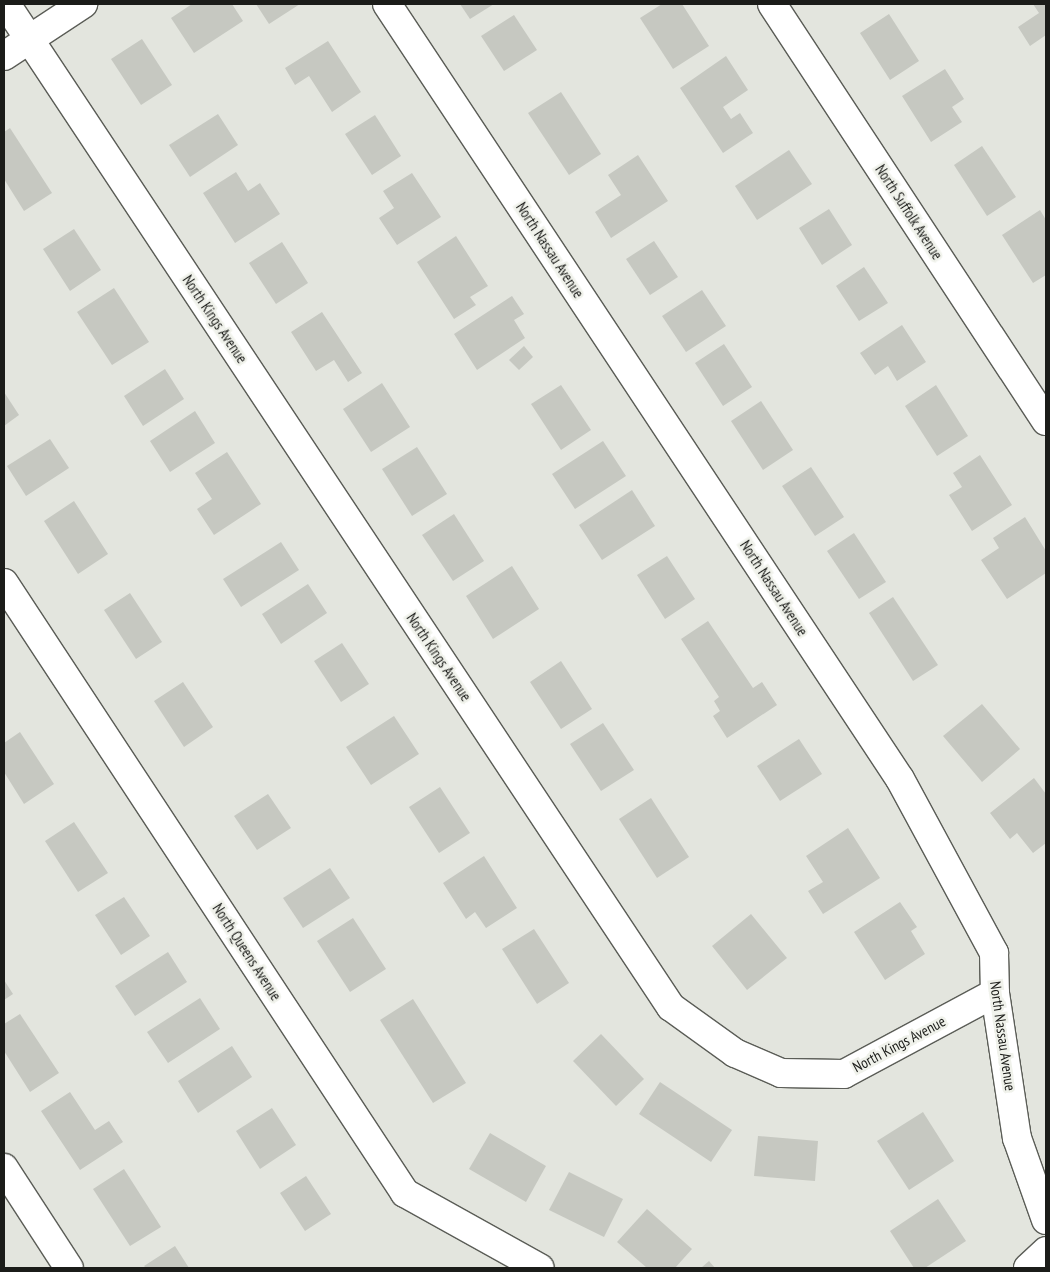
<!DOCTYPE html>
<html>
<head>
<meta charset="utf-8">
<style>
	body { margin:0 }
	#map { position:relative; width:1050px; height:1272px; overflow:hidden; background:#e3e5de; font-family:"PT Sans Narrow",sans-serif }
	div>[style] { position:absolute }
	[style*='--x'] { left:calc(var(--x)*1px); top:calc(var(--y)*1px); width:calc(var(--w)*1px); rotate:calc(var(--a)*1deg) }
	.building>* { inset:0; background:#c6c8c1 }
	.roads { filter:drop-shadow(1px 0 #5b5d57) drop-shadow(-1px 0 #5b5d57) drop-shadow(0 1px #5b5d57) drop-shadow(0 -1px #5b5d57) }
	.minor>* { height:28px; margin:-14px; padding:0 14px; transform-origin:14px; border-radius:14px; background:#fff }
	span { translate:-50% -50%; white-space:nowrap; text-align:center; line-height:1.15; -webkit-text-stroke:5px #f0f2eb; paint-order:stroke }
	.street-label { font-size:15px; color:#1b1c19 }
	.frame { position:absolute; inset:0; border:5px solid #1b1c19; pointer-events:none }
</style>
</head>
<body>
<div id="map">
	<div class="building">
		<i style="clip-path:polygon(192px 4px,232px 4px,243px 21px,194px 53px,171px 18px)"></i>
		<i style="clip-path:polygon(256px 4px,300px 4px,269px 24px)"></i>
		<i style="clip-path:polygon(460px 4px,494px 4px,470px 19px)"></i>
		<i style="clip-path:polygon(662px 4px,682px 4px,709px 46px,673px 69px,640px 18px)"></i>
		<i style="clip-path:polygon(1033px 4px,1046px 4px,1046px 35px,1030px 46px,1018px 27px,1039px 13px)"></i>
		<i style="clip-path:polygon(889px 14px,919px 61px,890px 80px,860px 33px)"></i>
		<i style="clip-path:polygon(514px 15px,537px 50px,504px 71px,481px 36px)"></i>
		<i style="clip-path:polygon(142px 39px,172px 85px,141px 105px,111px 59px)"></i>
		<i style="clip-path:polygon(328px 41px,361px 92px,332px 112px,309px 76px,295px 85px,285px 68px)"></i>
		<i style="clip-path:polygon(726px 56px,748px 90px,723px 107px,731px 119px,740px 113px,753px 133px,723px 153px,680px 88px)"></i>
		<i style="clip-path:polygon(945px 69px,964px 99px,952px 107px,962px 122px,931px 142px,902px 96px)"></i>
		<i style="clip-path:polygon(561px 92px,601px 154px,569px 175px,528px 113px)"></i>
		<i style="clip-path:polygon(218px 114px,238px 145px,190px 177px,169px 145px)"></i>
		<i style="clip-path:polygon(375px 115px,401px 156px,372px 175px,345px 134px)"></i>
		<i style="clip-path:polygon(10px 128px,52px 193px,24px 211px,4px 179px,4px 132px)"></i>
		<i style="clip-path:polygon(982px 146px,1016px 197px,987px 216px,954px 165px)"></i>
		<i style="clip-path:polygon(789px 150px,812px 184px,757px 220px,735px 186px)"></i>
		<i style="clip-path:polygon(638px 155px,668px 201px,611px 238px,595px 212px,621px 195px,608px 175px)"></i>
		<i style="clip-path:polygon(236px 172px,248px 191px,260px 183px,280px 214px,235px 243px,203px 193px)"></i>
		<i style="clip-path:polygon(412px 173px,441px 217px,397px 245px,379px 218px,394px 208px,383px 191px)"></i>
		<i style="clip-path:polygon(829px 209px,852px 245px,822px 265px,799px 228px)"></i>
		<i style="clip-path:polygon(1040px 210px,1046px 220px,1046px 275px,1033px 283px,1002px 235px)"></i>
		<i style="clip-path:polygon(74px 229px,101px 270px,70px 291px,43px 249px)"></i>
		<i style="clip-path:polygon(456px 236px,488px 286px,470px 297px,476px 305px,454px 319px,417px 262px)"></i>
		<i style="clip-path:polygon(654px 241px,678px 277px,650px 295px,626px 259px)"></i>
		<i style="clip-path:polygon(282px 242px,308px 283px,276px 304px,249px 263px)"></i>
		<i style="clip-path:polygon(864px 267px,888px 303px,859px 321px,836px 286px)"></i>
		<i style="clip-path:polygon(114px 288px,149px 342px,112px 365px,77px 312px)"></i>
		<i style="clip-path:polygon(702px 290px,726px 326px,686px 352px,662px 316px)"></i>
		<i style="clip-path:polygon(512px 296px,524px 314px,514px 320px,525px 338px,477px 370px,454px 334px)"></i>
		<i style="clip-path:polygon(322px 312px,362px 373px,348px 382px,334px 360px,316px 371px,291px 332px)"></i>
		<i style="clip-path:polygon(902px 325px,926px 362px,897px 381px,888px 366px,875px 375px,860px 353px)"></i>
		<i style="clip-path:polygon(724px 344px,752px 387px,723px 406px,695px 363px)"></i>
		<i style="clip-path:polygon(524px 346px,533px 357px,519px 370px,509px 360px)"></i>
		<i style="clip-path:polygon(165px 369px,184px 399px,143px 426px,124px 396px)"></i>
		<i style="clip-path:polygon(382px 383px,410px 427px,371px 452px,343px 409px)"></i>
		<i style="clip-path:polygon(561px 385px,591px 430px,561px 450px,531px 404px)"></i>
		<i style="clip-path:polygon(936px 385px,968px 436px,937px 456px,905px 406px)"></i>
		<i style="clip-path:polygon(4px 392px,19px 415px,4px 426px)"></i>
		<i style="clip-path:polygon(761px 401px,793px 450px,763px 470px,731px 421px)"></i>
		<i style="clip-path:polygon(195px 411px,215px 443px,170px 472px,150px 441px)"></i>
		<i style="clip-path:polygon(50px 439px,69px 468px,26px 496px,7px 466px)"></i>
		<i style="clip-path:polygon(603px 441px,626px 476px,575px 509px,552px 474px)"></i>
		<i style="clip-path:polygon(417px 447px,447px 494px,412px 516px,382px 469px)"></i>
		<i style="clip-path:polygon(227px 452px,261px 504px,214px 535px,197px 509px,212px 499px,195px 473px)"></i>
		<i style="clip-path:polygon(980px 455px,1012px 505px,972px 531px,949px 495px,962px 487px,953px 473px)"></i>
		<i style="clip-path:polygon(811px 467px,844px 517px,815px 536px,782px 486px)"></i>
		<i style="clip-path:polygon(632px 490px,655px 526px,602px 560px,579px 525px)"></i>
		<i style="clip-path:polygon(74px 501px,108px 554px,78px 574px,44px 521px)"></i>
		<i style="clip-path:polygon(454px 514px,484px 561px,453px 581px,422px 535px)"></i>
		<i style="clip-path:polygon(1025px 517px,1046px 551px,1046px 573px,1007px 599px,981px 560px,999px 548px,993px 538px)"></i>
		<i style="clip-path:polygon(854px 533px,886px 582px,859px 599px,827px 551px)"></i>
		<i style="clip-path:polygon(281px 542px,299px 570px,241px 607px,223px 579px)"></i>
		<i style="clip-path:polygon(667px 556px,695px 599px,665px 619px,637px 575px)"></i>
		<i style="clip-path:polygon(512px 566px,539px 609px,493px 639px,466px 596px)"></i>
		<i style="clip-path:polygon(308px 584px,327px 613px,281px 644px,262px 614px)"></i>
		<i style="clip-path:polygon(130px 593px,162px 642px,136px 659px,104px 610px)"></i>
		<i style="clip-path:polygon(893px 597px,938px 665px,913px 681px,869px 613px)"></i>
		<i style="clip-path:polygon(708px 621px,753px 688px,762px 682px,777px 705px,727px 738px,713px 716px,720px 711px,714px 701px,719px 697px,681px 639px)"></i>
		<i style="clip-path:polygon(342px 643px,369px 684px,341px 702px,314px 661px)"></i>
		<i style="clip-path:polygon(561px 661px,592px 709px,561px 729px,530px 682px)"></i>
		<i style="clip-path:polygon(183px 682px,213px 727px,184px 747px,154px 701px)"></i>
		<i style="clip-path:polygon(982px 704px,1020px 749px,982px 782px,943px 736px)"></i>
		<i style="clip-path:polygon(394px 716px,419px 754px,371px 785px,346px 747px)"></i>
		<i style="clip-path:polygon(603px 723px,634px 770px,601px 791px,570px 744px)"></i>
		<i style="clip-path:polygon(20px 732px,54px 784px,24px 804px,4px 772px,4px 743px)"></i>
		<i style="clip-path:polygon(799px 739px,822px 774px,780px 801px,757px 766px)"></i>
		<i style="clip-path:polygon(1034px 778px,1046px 794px,1046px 843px,1033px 853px,1017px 833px,1010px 839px,990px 813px)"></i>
		<i style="clip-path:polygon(440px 787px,470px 833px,439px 853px,409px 807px)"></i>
		<i style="clip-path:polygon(268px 794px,291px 828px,257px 850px,234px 816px)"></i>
		<i style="clip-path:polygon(651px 798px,689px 857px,657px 878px,619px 819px)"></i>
		<i style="clip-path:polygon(74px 822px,108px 873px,78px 892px,45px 841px)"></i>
		<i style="clip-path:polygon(848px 828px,880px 878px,823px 914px,808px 891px,823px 882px,806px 856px)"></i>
		<i style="clip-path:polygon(484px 856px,517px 908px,486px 928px,475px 912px,466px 919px,443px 883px)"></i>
		<i style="clip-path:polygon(330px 868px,350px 898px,303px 928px,283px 898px)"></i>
		<i style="clip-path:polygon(124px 897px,150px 936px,121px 955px,95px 915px)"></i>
		<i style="clip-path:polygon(900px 902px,917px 927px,911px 931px,925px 954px,885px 980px,854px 932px)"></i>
		<i style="clip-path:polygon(751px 914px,787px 958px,747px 990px,712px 946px)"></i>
		<i style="clip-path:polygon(353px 918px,386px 969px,350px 992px,317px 941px)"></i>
		<i style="clip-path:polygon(534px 929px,569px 983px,537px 1004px,502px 949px)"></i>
		<i style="clip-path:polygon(168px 952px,187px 982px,135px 1016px,115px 986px)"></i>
		<i style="clip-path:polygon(4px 980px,13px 994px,4px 1000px)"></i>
		<i style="clip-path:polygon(200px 998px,220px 1029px,168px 1063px,147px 1032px)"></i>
		<i style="clip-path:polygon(413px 999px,466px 1083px,433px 1103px,380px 1020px)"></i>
		<i style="clip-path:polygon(20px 1014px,59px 1073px,30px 1092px,4px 1051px,4px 1024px)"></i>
		<i style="clip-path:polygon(601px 1034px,644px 1079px,616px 1106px,573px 1061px)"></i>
		<i style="clip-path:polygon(232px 1046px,252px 1077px,198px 1113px,178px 1081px)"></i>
		<i style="clip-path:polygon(660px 1082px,732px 1130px,711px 1162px,639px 1114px)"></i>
		<i style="clip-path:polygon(70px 1092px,95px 1130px,109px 1121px,123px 1142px,80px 1170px,41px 1111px)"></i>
		<i style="clip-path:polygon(272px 1108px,296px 1145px,260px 1169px,236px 1131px)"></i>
		<i style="clip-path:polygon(923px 1112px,954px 1161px,909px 1190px,877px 1141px)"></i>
		<i style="clip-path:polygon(490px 1133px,546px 1166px,526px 1202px,469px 1169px)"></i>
		<i style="clip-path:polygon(758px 1136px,818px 1141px,815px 1181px,754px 1176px)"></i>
		<i style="clip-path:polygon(124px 1169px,161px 1227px,130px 1246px,93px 1189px)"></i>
		<i style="clip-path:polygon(569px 1172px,623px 1199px,604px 1237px,549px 1210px)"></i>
		<i style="clip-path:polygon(306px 1176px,331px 1214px,305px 1231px,280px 1193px)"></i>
		<i style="clip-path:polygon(938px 1199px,966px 1241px,925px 1268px,914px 1268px,890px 1231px)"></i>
		<i style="clip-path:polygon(647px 1209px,692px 1249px,675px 1268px,647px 1268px,617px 1242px)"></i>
		<i style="clip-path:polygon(175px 1246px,189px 1268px,146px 1268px,144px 1266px)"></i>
		<i style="clip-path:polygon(709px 1261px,715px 1268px,701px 1268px)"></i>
	</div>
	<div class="roads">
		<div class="minor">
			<i style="--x:6;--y:4;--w:1203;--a:56.46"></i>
			<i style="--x:671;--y:1007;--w:79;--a:35.7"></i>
			<i style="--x:735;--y:1053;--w:50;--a:23.5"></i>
			<i style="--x:781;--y:1073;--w:63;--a:0.9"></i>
			<i style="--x:844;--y:1074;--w:171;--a:-28.2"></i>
			<i style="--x:387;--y:4;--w:929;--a:56.5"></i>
			<i style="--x:900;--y:779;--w:198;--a:61.6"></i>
			<i style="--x:994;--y:953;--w:40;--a:88.6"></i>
			<i style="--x:995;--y:993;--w:147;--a:81.4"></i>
			<i style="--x:1017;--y:1138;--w:87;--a:70.5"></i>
			<i style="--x:772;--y:4;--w:499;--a:56.7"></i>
			<i style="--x:4;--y:56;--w:95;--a:-33.4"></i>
			<i style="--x:4;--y:583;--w:730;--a:56.68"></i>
			<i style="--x:405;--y:1193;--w:154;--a:29.1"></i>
			<i style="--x:4;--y:1168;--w:119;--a:57"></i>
			<i style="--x:1028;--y:1268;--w:25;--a:-43"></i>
		</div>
	</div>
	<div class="street-label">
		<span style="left:909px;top:212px;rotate:57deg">North Suffolk Avenue</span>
		<span style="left:550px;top:250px;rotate:57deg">North Nassau Avenue</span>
		<span style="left:215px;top:319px;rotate:56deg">North Kings Avenue</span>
		<span style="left:774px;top:588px;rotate:57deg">North Nassau Avenue</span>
		<span style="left:439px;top:657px;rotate:56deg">North Kings Avenue</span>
		<span style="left:247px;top:952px;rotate:57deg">North Queens Avenue</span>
		<span style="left:1003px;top:1036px;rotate:82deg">North Nassau Avenue</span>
		<span style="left:899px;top:1044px;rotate:-28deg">North Kings Avenue</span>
	</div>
	<div class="frame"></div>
</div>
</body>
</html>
